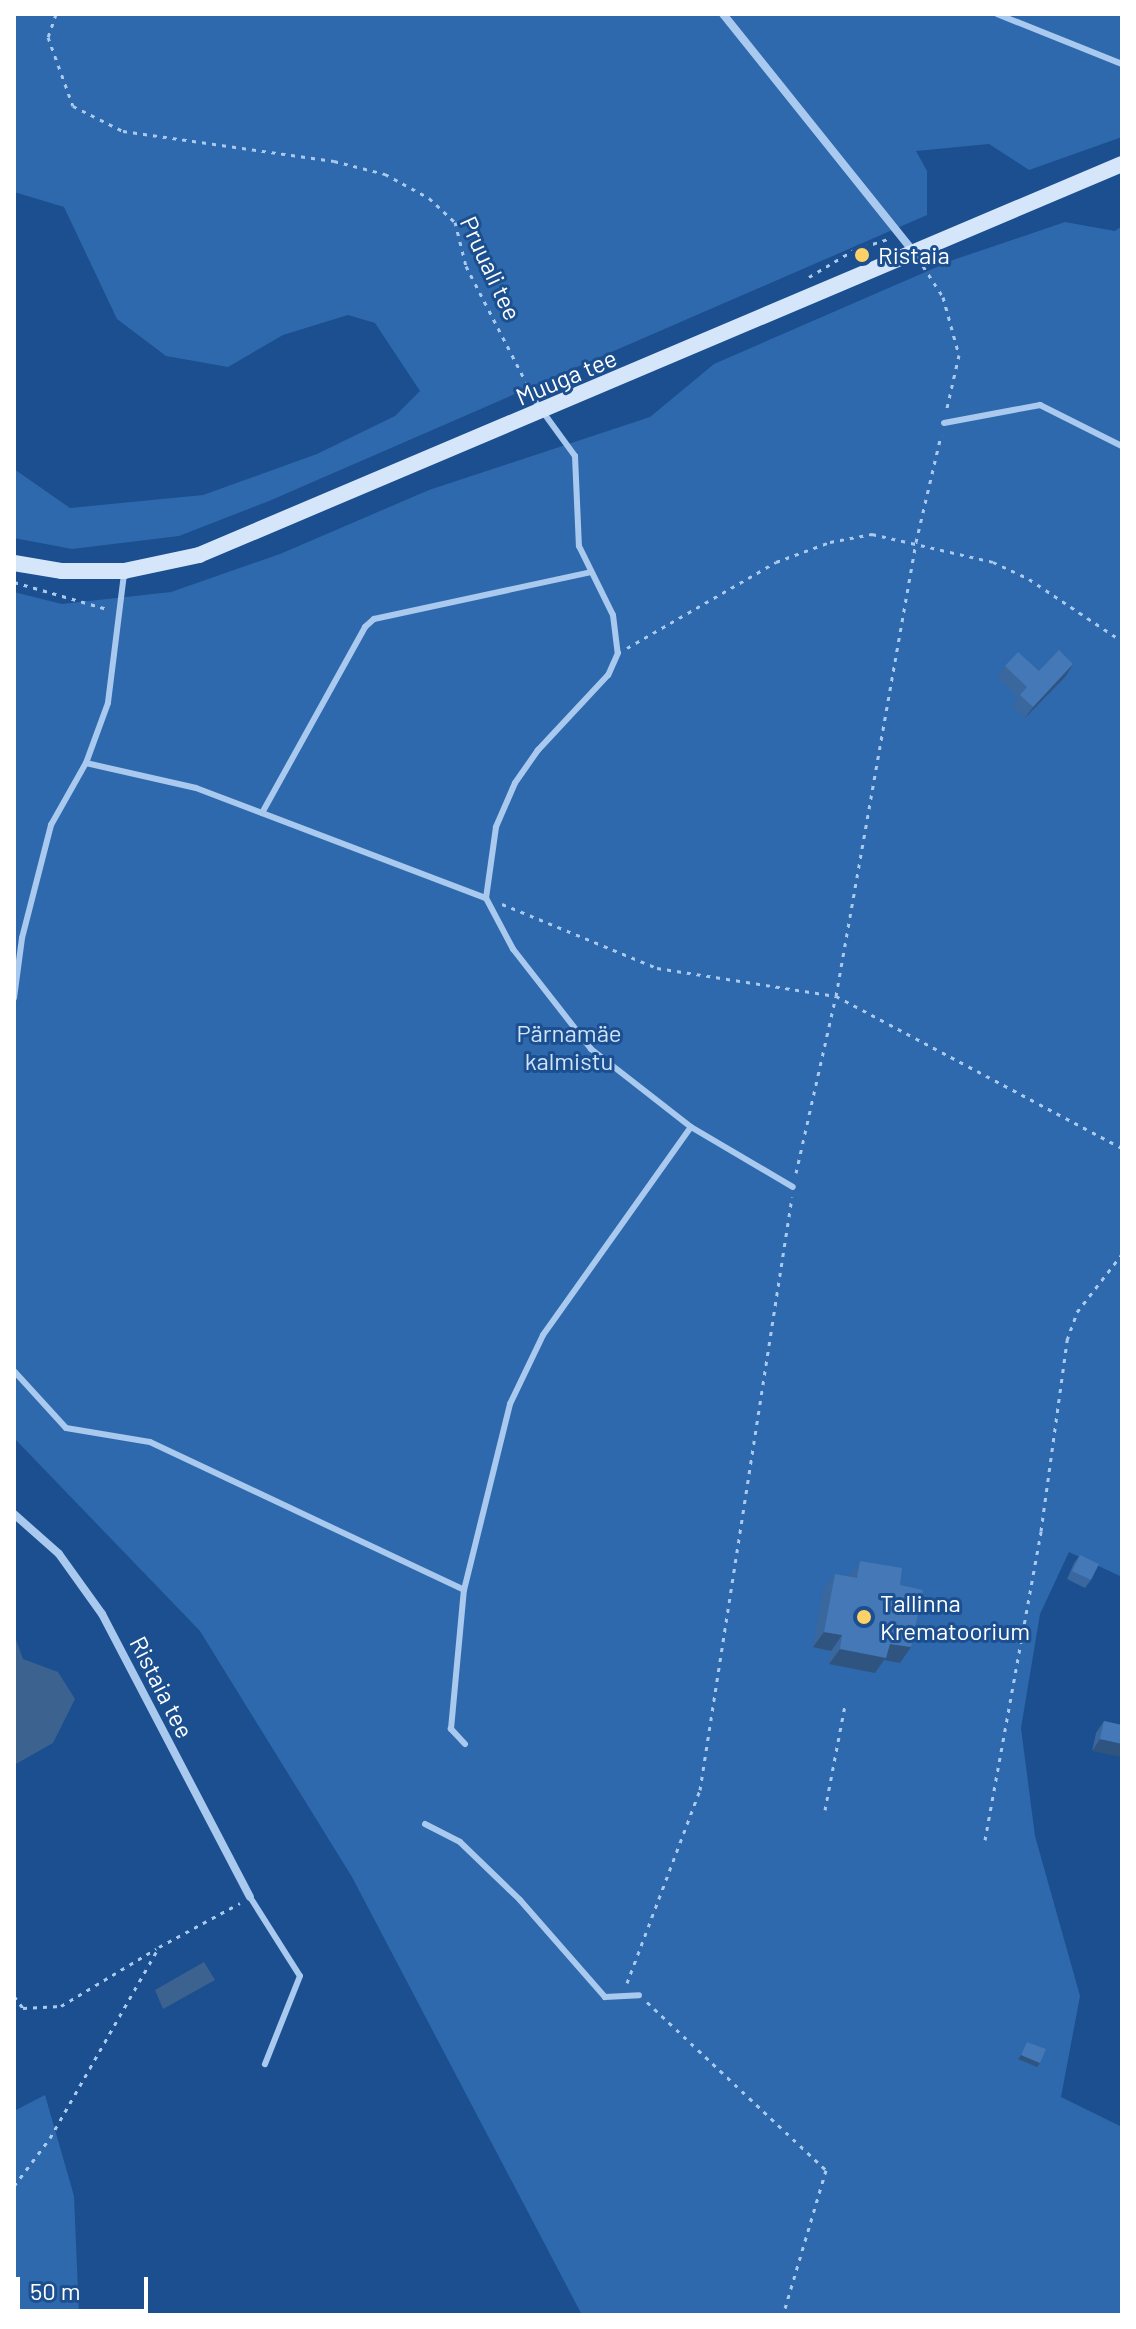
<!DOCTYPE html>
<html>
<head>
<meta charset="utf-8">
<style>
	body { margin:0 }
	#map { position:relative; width:1136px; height:2329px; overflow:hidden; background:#1b4f8f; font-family:Barlow,sans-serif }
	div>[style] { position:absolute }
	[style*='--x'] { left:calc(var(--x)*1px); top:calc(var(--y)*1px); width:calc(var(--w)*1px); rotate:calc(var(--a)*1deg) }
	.green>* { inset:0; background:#2e69ad }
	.water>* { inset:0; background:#3c6290 }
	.path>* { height:3px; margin-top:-1.5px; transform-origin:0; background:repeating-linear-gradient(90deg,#a9c9ee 0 4px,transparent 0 10px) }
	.service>* { height:6px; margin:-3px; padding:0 3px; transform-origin:3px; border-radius:3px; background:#a9c9ee }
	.minor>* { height:8px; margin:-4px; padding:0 4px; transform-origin:4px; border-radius:4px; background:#a9c9ee }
	.secondary>* { height:16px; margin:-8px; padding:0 8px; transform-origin:8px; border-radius:8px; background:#d6e6fa }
	.wall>* { inset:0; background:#3a679d }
	.shaded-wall>* { inset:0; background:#305480 }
	.building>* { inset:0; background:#4478b7 }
	.dots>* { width:22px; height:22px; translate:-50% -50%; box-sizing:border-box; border:4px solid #1b4f8f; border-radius:50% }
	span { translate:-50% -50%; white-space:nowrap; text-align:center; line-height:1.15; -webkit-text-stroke:6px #1b4f8f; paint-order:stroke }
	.poi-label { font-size:24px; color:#fff }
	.left { translate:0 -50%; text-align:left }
	.street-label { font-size:24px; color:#fff }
	.park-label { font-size:24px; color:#cfe3fa }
	.frame { position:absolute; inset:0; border:16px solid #fff; pointer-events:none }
	.scale { position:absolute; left:16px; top:2277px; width:132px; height:36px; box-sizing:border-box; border:4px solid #fff; border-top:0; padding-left:10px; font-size:24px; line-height:28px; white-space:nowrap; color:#fff; -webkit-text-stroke:6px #1b4f8f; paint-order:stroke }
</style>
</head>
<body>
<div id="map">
	<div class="green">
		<i style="clip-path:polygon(14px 14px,1122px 14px,1122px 137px,1029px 170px,989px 144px,916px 151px,927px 171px,927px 215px,269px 501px,179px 536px,72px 549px,14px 538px,14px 469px,70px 508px,203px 495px,317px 454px,395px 416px,420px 391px,375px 323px,348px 315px,283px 335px,228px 367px,166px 356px,117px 319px,64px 207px,14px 192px)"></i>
		<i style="clip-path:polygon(1065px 222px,1115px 231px,1122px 226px,1122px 1577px,1069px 1552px,1040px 1614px,1021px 1728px,1035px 1836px,1080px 1996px,1061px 2097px,1122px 2127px,1122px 2315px,582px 2315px,352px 1877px,200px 1631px,14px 1438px,14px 592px,62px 604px,171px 592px,280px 554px,429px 490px,650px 417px,714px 364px,953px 260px)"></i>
		<i style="clip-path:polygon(45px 2095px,74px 2196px,79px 2315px,14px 2315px,14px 2111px)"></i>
	</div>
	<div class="water">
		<i style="clip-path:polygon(14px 1634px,23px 1659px,58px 1672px,75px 1699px,53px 1743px,14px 1765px)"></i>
		<i style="clip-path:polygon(204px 1962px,215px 1980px,163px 2009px,155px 1990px)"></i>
	</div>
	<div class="path">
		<i style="--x:56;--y:14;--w:24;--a:109"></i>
		<i style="--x:48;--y:37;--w:73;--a:70.1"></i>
		<i style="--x:73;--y:106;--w:56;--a:26.6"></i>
		<i style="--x:123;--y:131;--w:213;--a:8.1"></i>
		<i style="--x:334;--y:161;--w:53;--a:14.3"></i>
		<i style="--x:385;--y:174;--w:50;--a:28.6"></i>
		<i style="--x:429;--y:198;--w:35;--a:43"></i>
		<i style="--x:455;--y:222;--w:45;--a:76"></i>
		<i style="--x:466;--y:266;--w:142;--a:62.7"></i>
		<i style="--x:923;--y:266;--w:37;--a:57"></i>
		<i style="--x:943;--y:297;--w:60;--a:74.6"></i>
		<i style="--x:959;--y:355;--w:58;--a:102.8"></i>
		<i style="--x:809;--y:277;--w:52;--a:-31"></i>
		<i style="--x:854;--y:250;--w:36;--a:-18"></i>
		<i style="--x:14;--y:582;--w:97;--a:16.2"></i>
		<i style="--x:627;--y:648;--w:172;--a:-30"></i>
		<i style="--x:776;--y:562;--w:58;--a:-20.3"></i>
		<i style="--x:830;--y:542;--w:43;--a:-10.8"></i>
		<i style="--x:872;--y:534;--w:124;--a:13"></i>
		<i style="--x:993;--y:562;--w:40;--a:25"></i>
		<i style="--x:1029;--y:579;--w:112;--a:33.7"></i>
		<i style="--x:502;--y:904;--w:168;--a:22.4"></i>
		<i style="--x:657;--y:968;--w:181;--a:8.9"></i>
		<i style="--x:836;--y:996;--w:324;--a:28"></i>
		<i style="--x:796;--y:1173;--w:181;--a:-77.3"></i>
		<i style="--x:836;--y:996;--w:461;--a:-80"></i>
		<i style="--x:916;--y:542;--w:110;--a:-76.8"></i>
		<i style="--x:825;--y:1810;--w:107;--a:-79.2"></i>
		<i style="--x:985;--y:1840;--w:314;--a:-79.7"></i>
		<i style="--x:1041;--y:1531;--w:193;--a:-82.2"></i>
		<i style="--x:1067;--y:1340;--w:30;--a:-70"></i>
		<i style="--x:1077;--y:1312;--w:73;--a:-52.2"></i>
		<i style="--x:627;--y:1983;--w:206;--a:-69.3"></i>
		<i style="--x:700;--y:1790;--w:600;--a:-81.18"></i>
		<i style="--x:14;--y:1996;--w:15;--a:53"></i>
		<i style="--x:23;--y:2008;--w:38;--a:-3"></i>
		<i style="--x:61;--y:2006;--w:111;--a:-31"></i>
		<i style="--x:647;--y:2002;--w:245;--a:43.2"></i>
		<i style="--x:826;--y:2170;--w:151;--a:106.5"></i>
		<i style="--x:14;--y:2186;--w:60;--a:-53.1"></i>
		<i style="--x:50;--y:2138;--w:220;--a:-60.3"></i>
		<i style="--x:159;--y:1947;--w:92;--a:-28.5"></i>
	</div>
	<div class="service">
		<i style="--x:997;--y:14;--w:135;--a:21.8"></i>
		<i style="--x:535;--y:401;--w:68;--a:54"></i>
		<i style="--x:575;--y:456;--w:90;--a:87.5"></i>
		<i style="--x:579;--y:546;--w:77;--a:63.8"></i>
		<i style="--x:613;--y:615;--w:38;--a:83"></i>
		<i style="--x:618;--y:653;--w:24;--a:114"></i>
		<i style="--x:608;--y:675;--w:103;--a:133"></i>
		<i style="--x:538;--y:750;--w:40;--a:124.9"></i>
		<i style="--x:515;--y:783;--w:48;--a:113.4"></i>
		<i style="--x:496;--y:827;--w:72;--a:98"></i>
		<i style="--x:486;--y:898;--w:58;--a:62.1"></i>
		<i style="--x:513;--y:949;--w:127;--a:52"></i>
		<i style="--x:591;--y:1049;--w:127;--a:38"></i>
		<i style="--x:691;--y:1127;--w:118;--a:30.5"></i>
		<i style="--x:944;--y:423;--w:98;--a:-10.6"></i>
		<i style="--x:1040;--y:405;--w:92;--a:26.6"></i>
		<i style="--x:124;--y:574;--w:130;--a:97.1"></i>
		<i style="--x:108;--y:703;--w:64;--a:110.1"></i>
		<i style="--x:86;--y:763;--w:113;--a:12.8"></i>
		<i style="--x:196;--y:788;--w:310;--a:20.8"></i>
		<i style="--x:262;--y:813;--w:213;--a:-61"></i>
		<i style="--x:365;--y:627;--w:12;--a:-42"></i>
		<i style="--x:374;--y:619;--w:222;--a:-12.2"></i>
		<i style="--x:14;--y:998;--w:61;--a:-82.4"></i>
		<i style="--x:22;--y:938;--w:117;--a:-75.6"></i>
		<i style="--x:51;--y:825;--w:71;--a:-60.6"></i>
		<i style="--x:14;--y:1371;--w:77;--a:47.6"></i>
		<i style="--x:66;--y:1428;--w:85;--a:9.5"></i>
		<i style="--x:150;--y:1442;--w:347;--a:25.2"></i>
		<i style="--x:465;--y:1744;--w:21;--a:-133"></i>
		<i style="--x:451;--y:1729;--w:140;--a:-84.7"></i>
		<i style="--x:464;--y:1590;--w:192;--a:-76.1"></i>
		<i style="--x:510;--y:1404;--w:76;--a:-64.4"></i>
		<i style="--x:543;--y:1335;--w:255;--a:-54.6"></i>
		<i style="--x:425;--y:1824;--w:39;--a:27"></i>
		<i style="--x:460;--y:1842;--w:83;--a:44"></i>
		<i style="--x:520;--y:1900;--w:129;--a:48.8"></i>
		<i style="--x:605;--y:1997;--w:34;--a:-3"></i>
		<i style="--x:250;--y:1897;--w:93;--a:57.7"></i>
		<i style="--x:300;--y:1976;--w:95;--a:111.7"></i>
	</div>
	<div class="minor">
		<i style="--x:723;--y:14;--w:305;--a:51.3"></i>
		<i style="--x:14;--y:1514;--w:60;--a:41.6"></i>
		<i style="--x:59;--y:1554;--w:74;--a:54.4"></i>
		<i style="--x:102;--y:1614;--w:319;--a:62.4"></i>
	</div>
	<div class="secondary">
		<i style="--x:14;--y:563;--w:49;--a:9.5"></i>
		<i style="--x:62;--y:571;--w:62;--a:0"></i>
		<i style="--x:124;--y:571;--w:77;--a:-12"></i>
		<i style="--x:199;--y:555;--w:1002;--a:-22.96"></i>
	</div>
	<div class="wall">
		<i style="clip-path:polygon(1005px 666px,1039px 671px,1066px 676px,1025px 718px,1012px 706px,1018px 697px,997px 677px)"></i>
		<i style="clip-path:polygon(1080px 1555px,1091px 1580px,1085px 1588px,1067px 1579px,1074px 1563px)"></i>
		<i style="clip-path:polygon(860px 1561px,900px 1585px,911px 1647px,900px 1663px,884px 1660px,875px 1673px,829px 1664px,831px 1651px,813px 1647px,823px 1589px,835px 1574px,849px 1576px)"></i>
		<i style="clip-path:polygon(1104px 1721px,1122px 1725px,1092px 1751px,1096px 1733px)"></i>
	</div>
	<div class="shaded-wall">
		<i style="clip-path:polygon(1073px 664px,1066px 676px,1025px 718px,1033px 707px)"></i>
		<i style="clip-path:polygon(824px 1632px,842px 1635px,831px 1651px,813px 1647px)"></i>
		<i style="clip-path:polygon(890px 1644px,911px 1647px,900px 1663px,884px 1660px,875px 1673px,829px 1664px,840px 1649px)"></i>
		<i style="clip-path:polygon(1100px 1739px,1122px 1744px,1122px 1757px,1092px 1751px)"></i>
		<i style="clip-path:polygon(1021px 2055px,1040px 2063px,1037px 2067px,1018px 2059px)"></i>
	</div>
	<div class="building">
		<i style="clip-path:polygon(1059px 650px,1073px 664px,1033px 707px,1020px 695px,1027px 687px,1005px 666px,1018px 652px,1039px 671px)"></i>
		<i style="clip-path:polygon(1080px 1555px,1099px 1564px,1091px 1580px,1072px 1571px)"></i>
		<i style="clip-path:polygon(860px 1561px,902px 1568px,900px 1585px,923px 1590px,911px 1647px,890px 1644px,886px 1658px,840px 1649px,842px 1635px,824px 1632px,835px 1574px,857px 1578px)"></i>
		<i style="clip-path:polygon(1104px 1721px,1122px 1725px,1122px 1744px,1100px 1739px)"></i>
		<i style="clip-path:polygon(1027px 2042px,1046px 2049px,1040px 2063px,1021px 2055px)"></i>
	</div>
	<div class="dots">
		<i style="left:862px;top:255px;background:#ffd166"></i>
		<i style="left:864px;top:1617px;background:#ffd166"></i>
	</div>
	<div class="poi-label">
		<span class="left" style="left:878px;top:255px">Ristaia</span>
		<span class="left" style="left:880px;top:1617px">Tallinna<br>Krematoorium</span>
	</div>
	<div class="street-label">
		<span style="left:491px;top:268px;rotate:65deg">Pruuali tee</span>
		<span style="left:566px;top:377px;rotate:-23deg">Muuga tee</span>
		<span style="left:162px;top:1687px;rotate:63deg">Ristaia tee</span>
	</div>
	<div class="park-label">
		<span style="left:569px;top:1047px">Pärnamäe<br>kalmistu</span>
	</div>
	<div class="frame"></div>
	<div class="scale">50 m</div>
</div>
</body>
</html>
